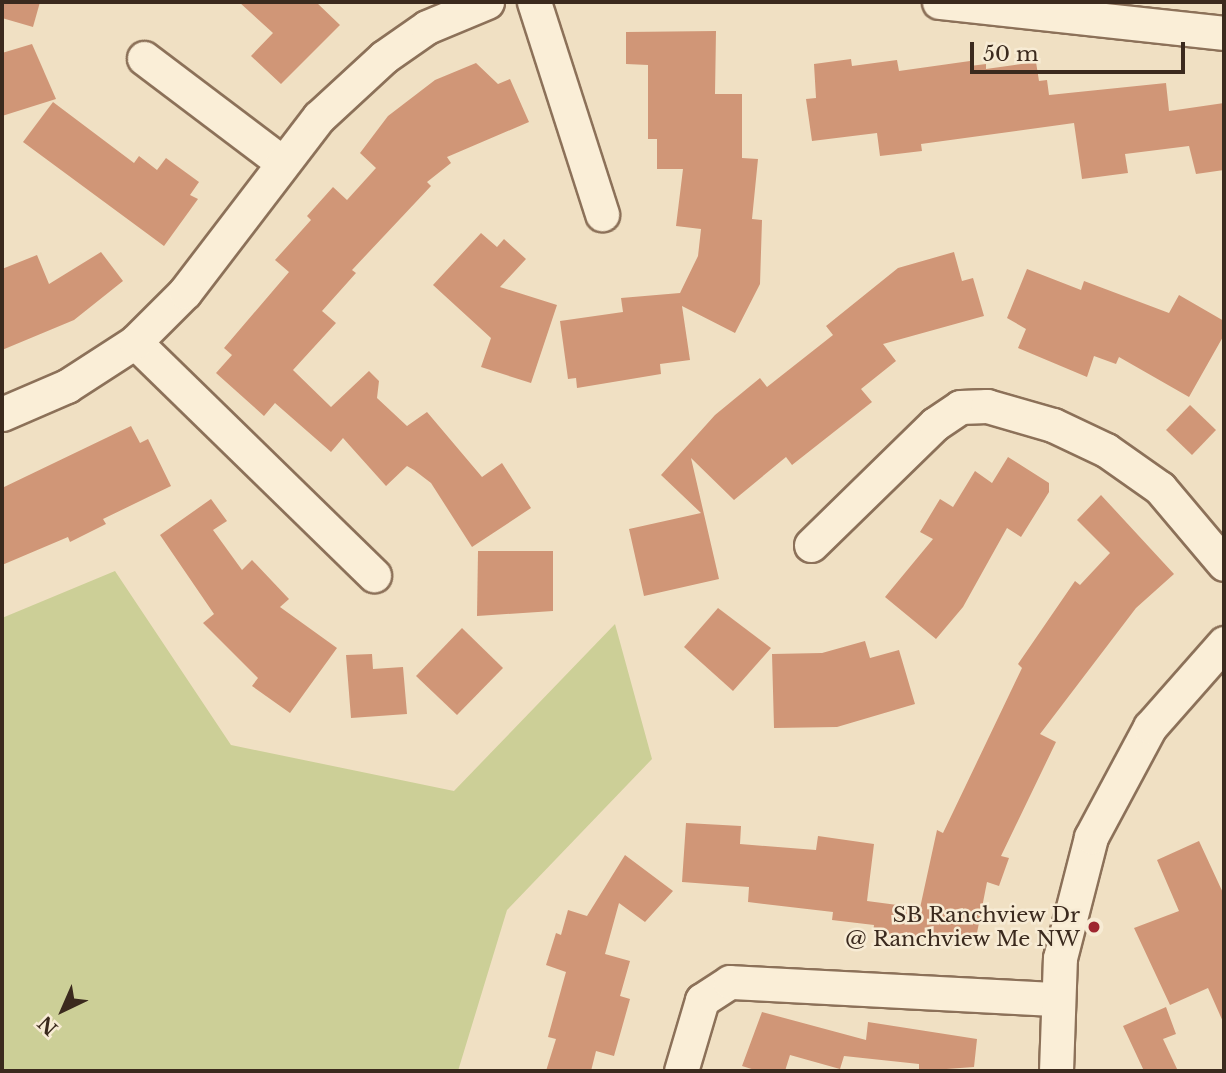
<!DOCTYPE html>
<html>
<head>
<meta charset="utf-8">
<style>
	body { margin:0 }
	#map { position:relative; width:1226px; height:1073px; overflow:hidden; background:#f0e0c3; font-family:"Libre Baskerville",serif }
	div>[style] { position:absolute }
	[style*='--x'] { left:calc(var(--x)*1px); top:calc(var(--y)*1px); width:calc(var(--w)*1px); rotate:calc(var(--a)*1deg) }
	.green>* { inset:0; background:#cccf97 }
	.building>* { inset:0; background:#d09677 }
	.roads { filter:drop-shadow(2px 0 #8c7159) drop-shadow(-2px 0 #8c7159) drop-shadow(0 2px #8c7159) drop-shadow(0 -2px #8c7159) }
	.minor>* { height:33px; margin:-16.5px; padding:0 16.5px; transform-origin:16.5px; border-radius:16.5px; background:#faeed7 }
	.dots>* { width:19px; height:19px; translate:-50% -50%; box-sizing:border-box; border:4px solid #f7ebd4; border-radius:50% }
	span { translate:-50% -50%; white-space:nowrap; text-align:center; line-height:1.15; -webkit-text-stroke:5px #f7ebd4; paint-order:stroke }
	.poi-label { font-size:21px; color:#3b2a1e }
	.right { translate:-100% -50%; text-align:right }
	.frame { position:absolute; inset:0; border:4px solid #3b2a1e; pointer-events:none }
	.north { position:absolute; left:28px; top:975px; width:70px; height:70px; -webkit-text-stroke:5px #f7ebd4; paint-order:stroke; rotate:224deg; font-size:19px; font-weight:700; line-height:28px; text-align:center; color:#3b2a1e }
	.north::after { content:''; display:block; margin:auto; width:24px; height:32px; background:#3b2a1e; clip-path:polygon(50% 0,100% 100%,50% 72%,0 100%) }
	.scale { position:absolute; left:970px; top:42px; width:215px; height:32px; box-sizing:border-box; border:4px solid #3b2a1e; border-top:0; padding-left:9px; font-size:21px; line-height:24px; white-space:nowrap; color:#3b2a1e; -webkit-text-stroke:5px #f7ebd4; paint-order:stroke }
</style>
</head>
<body>
<div id="map">
	<div class="green">
		<i style="clip-path:polygon(115px 571px,231px 745px,454px 791px,615px 624px,652px 759px,507px 910px,458px 1071px,2px 1071px,2px 618px)"></i>
	</div>
	<div class="building">
		<i style="clip-path:polygon(2px 2px,40px 2px,33px 27px,2px 18px)"></i>
		<i style="clip-path:polygon(239px 2px,316px 2px,340px 25px,281px 84px,251px 56px,273px 33px)"></i>
		<i style="clip-path:polygon(716px 31px,715px 94px,742px 94px,742px 158px,758px 159px,752px 219px,762px 220px,760px 284px,735px 333px,682px 306px,690px 360px,660px 364px,661px 374px,577px 388px,576px 378px,568px 379px,560px 321px,623px 312px,621px 298px,680px 293px,698px 256px,701px 229px,676px 226px,683px 169px,657px 169px,657px 139px,648px 139px,648px 65px,626px 64px,626px 32px)"></i>
		<i style="clip-path:polygon(32px 44px,56px 99px,2px 116px,2px 53px)"></i>
		<i style="clip-path:polygon(851px 59px,852px 66px,897px 60px,899px 71px,970px 61px,970px 66px,986px 64px,986px 69px,1036px 62px,1039px 81px,1047px 80px,1049px 95px,1166px 83px,1169px 111px,1224px 103px,1224px 170px,1196px 174px,1189px 146px,1125px 154px,1128px 173px,1082px 179px,1074px 123px,921px 144px,922px 151px,880px 156px,877px 133px,812px 141px,806px 99px,816px 98px,814px 64px)"></i>
		<i style="clip-path:polygon(476px 63px,498px 84px,510px 79px,529px 122px,447px 157px,451px 163px,427px 182px,431px 186px,352px 270px,356px 273px,322px 311px,336px 323px,293px 370px,331px 407px,369px 371px,379px 381px,377px 398px,407px 426px,427px 412px,482px 477px,502px 463px,531px 508px,472px 547px,431px 483px,414px 470px,407px 466px,386px 486px,343px 438px,331px 452px,275px 403px,264px 416px,216px 373px,232px 355px,224px 348px,289px 272px,275px 260px,311px 220px,307px 216px,333px 187px,347px 200px,376px 168px,360px 153px,388px 116px,435px 80px)"></i>
		<i style="clip-path:polygon(53px 102px,134px 163px,139px 156px,157px 170px,166px 158px,199px 182px,190px 195px,198px 199px,164px 246px,23px 142px)"></i>
		<i style="clip-path:polygon(481px 233px,497px 247px,504px 239px,526px 259px,500px 287px,557px 305px,531px 383px,481px 367px,491px 338px,433px 285px)"></i>
		<i style="clip-path:polygon(101px 252px,123px 281px,74px 320px,2px 350px,2px 269px,37px 255px,49px 284px)"></i>
		<i style="clip-path:polygon(954px 252px,962px 281px,973px 278px,984px 316px,883px 344px,896px 361px,861px 389px,872px 402px,792px 465px,786px 457px,734px 500px,691px 458px,719px 579px,644px 596px,629px 529px,701px 513px,661px 475px,715px 415px,760px 378px,767px 387px,833px 335px,826px 326px,898px 268px)"></i>
		<i style="clip-path:polygon(1027px 269px,1081px 290px,1084px 281px,1169px 313px,1179px 295px,1224px 321px,1224px 335px,1189px 397px,1119px 357px,1116px 364px,1094px 356px,1087px 377px,1018px 348px,1026px 329px,1007px 318px)"></i>
		<i style="clip-path:polygon(1190px 405px,1216px 430px,1192px 455px,1166px 430px)"></i>
		<i style="clip-path:polygon(131px 426px,140px 443px,148px 439px,171px 486px,103px 519px,106px 524px,70px 542px,68px 537px,2px 565px,2px 488px)"></i>
		<i style="clip-path:polygon(1008px 457px,1049px 483px,1049px 492px,1021px 537px,1007px 528px,963px 607px,936px 639px,885px 597px,933px 539px,920px 532px,940px 499px,953px 507px,975px 471px,992px 483px)"></i>
		<i style="clip-path:polygon(1101px 495px,1174px 574px,1136px 608px,1040px 734px,1056px 742px,1001px 856px,1009px 858px,999px 886px,987px 882px,976px 938px,949px 932px,947px 942px,873px 933px,874px 925px,832px 920px,833px 912px,748px 902px,749px 887px,682px 882px,686px 823px,741px 826px,740px 844px,816px 850px,818px 836px,874px 844px,867px 901px,920px 908px,937px 830px,943px 833px,1022px 668px,1018px 664px,1075px 581px,1080px 585px,1110px 553px,1077px 520px)"></i>
		<i style="clip-path:polygon(211px 499px,227px 521px,213px 530px,242px 570px,252px 560px,289px 599px,280px 607px,337px 648px,290px 713px,252px 686px,258px 678px,203px 623px,214px 614px,160px 535px)"></i>
		<i style="clip-path:polygon(478px 551px,553px 551px,553px 611px,477px 616px)"></i>
		<i style="clip-path:polygon(718px 608px,771px 648px,733px 691px,684px 647px)"></i>
		<i style="clip-path:polygon(462px 628px,503px 668px,457px 715px,416px 676px)"></i>
		<i style="clip-path:polygon(865px 641px,870px 658px,899px 650px,915px 704px,837px 727px,774px 728px,772px 654px,822px 653px)"></i>
		<i style="clip-path:polygon(372px 654px,373px 669px,403px 667px,407px 714px,351px 718px,346px 655px)"></i>
		<i style="clip-path:polygon(1199px 841px,1224px 895px,1224px 1024px,1208px 988px,1170px 1005px,1134px 928px,1179px 911px,1157px 860px)"></i>
		<i style="clip-path:polygon(625px 855px,673px 891px,645px 922px,619px 903px,605px 954px,630px 961px,620px 996px,630px 999px,614px 1056px,596px 1051px,591px 1071px,546px 1071px,556px 1039px,548px 1037px,566px 972px,546px 965px,556px 933px,561px 935px,568px 910px,587px 916px)"></i>
		<i style="clip-path:polygon(1166px 1007px,1176px 1034px,1163px 1039px,1178px 1071px,1144px 1071px,1123px 1026px)"></i>
		<i style="clip-path:polygon(762px 1012px,866px 1040px,868px 1022px,977px 1039px,974px 1067px,919px 1071px,919px 1064px,844px 1056px,840px 1069px,790px 1055px,785px 1071px,758px 1071px,742px 1066px)"></i>
	</div>
	<div class="roads">
		<div class="minor">
			<i style="--x:534;--y:2;--w:223;--a:72.2"></i>
			<i style="--x:939;--y:2;--w:287;--a:6.2"></i>
			<i style="--x:144;--y:58;--w:174;--a:37.1"></i>
			<i style="--x:135;--y:342;--w:334;--a:44.3"></i>
			<i style="--x:2;--y:414;--w:71;--a:-23.3"></i>
			<i style="--x:67;--y:386;--w:81;--a:-32.9"></i>
			<i style="--x:135;--y:342;--w:71;--a:-45"></i>
			<i style="--x:185;--y:292;--w:220;--a:-52.6"></i>
			<i style="--x:319;--y:117;--w:88;--a:-42.7"></i>
			<i style="--x:384;--y:57;--w:52;--a:-34.9"></i>
			<i style="--x:427;--y:27;--w:65;--a:-22.6"></i>
			<i style="--x:811;--y:545;--w:173;--a:-44.3"></i>
			<i style="--x:935;--y:424;--w:30;--a:-34"></i>
			<i style="--x:960;--y:407;--w:27;--a:-2"></i>
			<i style="--x:987;--y:406;--w:69;--a:16.1"></i>
			<i style="--x:1053;--y:425;--w:59;--a:25.3"></i>
			<i style="--x:1106;--y:450;--w:66;--a:35.1"></i>
			<i style="--x:1160;--y:488;--w:99;--a:49.9"></i>
			<i style="--x:681;--y:1071;--w:74;--a:-73.5"></i>
			<i style="--x:702;--y:1000;--w:33;--a:-33"></i>
			<i style="--x:730;--y:982;--w:326;--a:3"></i>
			<i style="--x:1056;--y:1071;--w:113;--a:-88"></i>
			<i style="--x:1060;--y:958;--w:125;--a:-75.6"></i>
			<i style="--x:1091;--y:837;--w:125;--a:-61.8"></i>
			<i style="--x:1150;--y:727;--w:112;--a:-48.6"></i>
		</div>
	</div>
	<div class="dots">
		<i style="left:1094px;top:927px;background:#9e262f"></i>
	</div>
	<div class="poi-label">
		<span class="right" style="left:1080px;top:927px">SB Ranchview Dr<br>@ Ranchview Me NW</span>
	</div>
	<div class="frame"></div>
	<div class="north">N</div>
	<div class="scale">50 m</div>
</div>
</body>
</html>
